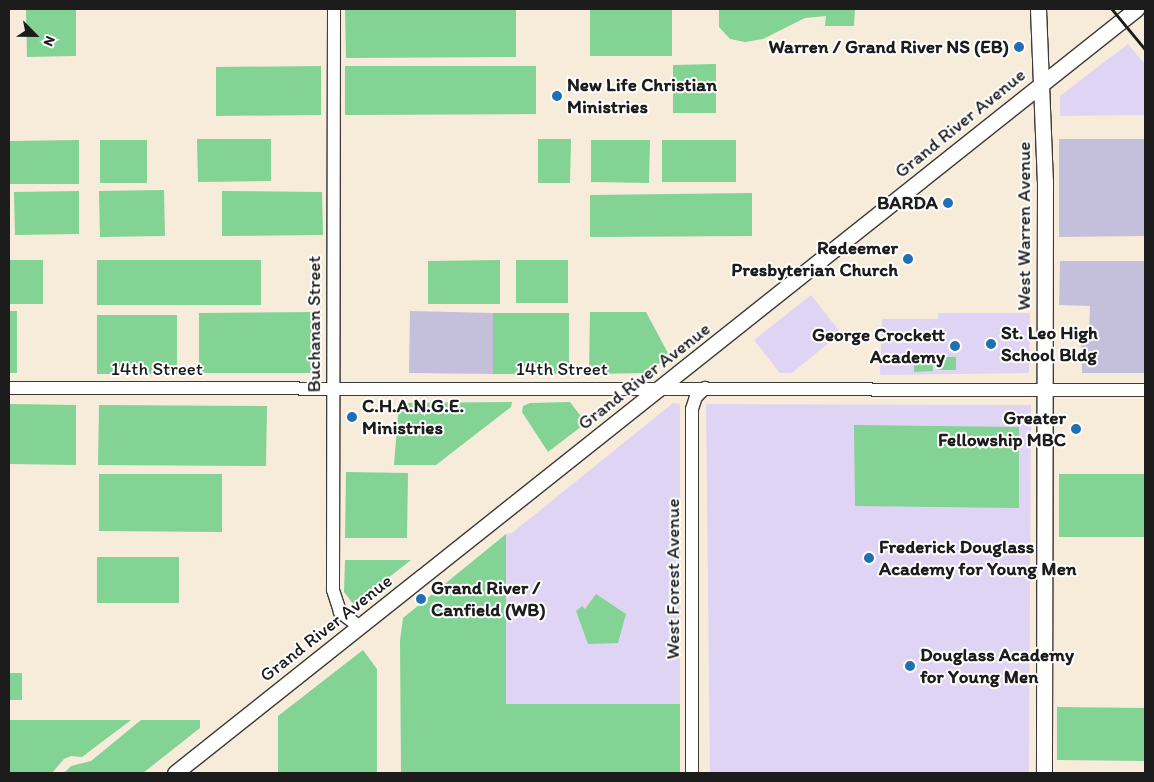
<!DOCTYPE html>
<html>
<head>
<meta charset="utf-8">
<style>
	body { margin:0 }
	#map { position:relative; width:1154px; height:782px; overflow:hidden; background:#f7ecda; font-family:Itim,sans-serif }
	div>[style] { position:absolute }
	[style*='--x'] { left:calc(var(--x)*1px); top:calc(var(--y)*1px); width:calc(var(--w)*1px); rotate:calc(var(--a)*1deg) }
	.built>* { inset:0; background:#e0d4f4 }
	.industrial>* { inset:0; background:#c4c0db }
	.green>* { inset:0; background:#82d394 }
	.roads { filter:drop-shadow(1px 0 #3d3b38) drop-shadow(-1px 0 #3d3b38) drop-shadow(0 1px #3d3b38) drop-shadow(0 -1px #3d3b38) }
	.tertiary>* { height:12px; margin:-6px; padding:0 6px; transform-origin:6px; border-radius:6px; background:#fff }
	.primary>* { height:15px; margin:-7.5px; padding:0 7.5px; transform-origin:7.5px; border-radius:7.5px; background:#fff }
	.rail>* { height:2.5px; margin:-1.25px; padding:0 1.25px; transform-origin:1.25px; border-radius:1.25px; background:#1c1c1c }
	.dots>* { width:14px; height:14px; translate:-50% -50%; box-sizing:border-box; border:2px solid #fff; border-radius:50% }
	span { translate:-50% -50%; white-space:nowrap; text-align:center; line-height:1.15; -webkit-text-stroke:4px #fff; paint-order:stroke }
	.poi-label { font-size:19px; color:#1c1c1c; font-weight:700 }
	.right { translate:-100% -50%; text-align:right }
	.left { translate:0 -50%; text-align:left }
	.street-label { font-size:19px; color:#1c1c1c }
	.frame { position:absolute; inset:0; border:10px solid #1c1c1c; pointer-events:none }
	.north { position:absolute; left:10px; top:10px; width:50px; height:50px; -webkit-text-stroke:4px #fff; paint-order:stroke; rotate:113deg; font-size:14px; font-weight:700; line-height:20px; text-align:center; color:#1c1c1c }
	.north::after { content:''; display:block; margin:auto; width:18px; height:22px; background:#1c1c1c; clip-path:polygon(50% 0,100% 100%,50% 72%,0 100%) }
</style>
</head>
<body>
<div id="map">
	<div class="built">
		<i style="clip-path:polygon(1128px 44px,1145px 64px,1145px 115px,1060px 116px,1060px 96px)"></i>
		<i style="clip-path:polygon(811px 295px,841px 333px,792px 373px,780px 373px,754px 340px)"></i>
		<i style="clip-path:polygon(938px 313px,1030px 313px,1029px 373px,880px 375px,882px 319px,938px 319px)"></i>
		<i style="clip-path:polygon(673px 403px,680px 404px,680px 704px,506px 704px,506px 534px,512px 533px)"></i>
		<i style="clip-path:polygon(706px 404px,1031px 405px,1029px 773px,710px 773px)"></i>
	</div>
	<div class="industrial">
		<i style="clip-path:polygon(1059px 139px,1145px 139px,1145px 236px,1059px 237px)"></i>
		<i style="clip-path:polygon(1060px 261px,1145px 261px,1145px 373px,1082px 373px,1081px 334px,1089px 334px,1090px 306px,1059px 305px)"></i>
		<i style="clip-path:polygon(410px 311px,493px 313px,493px 374px,409px 373px)"></i>
	</div>
	<div class="green">
		<i style="clip-path:polygon(26px 9px,76px 9px,76px 56px,27px 57px)"></i>
		<i style="clip-path:polygon(345px 9px,516px 9px,516px 57px,346px 58px)"></i>
		<i style="clip-path:polygon(590px 9px,672px 9px,672px 56px,590px 56px)"></i>
		<i style="clip-path:polygon(719px 9px,855px 9px,854px 26px,825px 26px,826px 16px,805px 18px,763px 39px,745px 42px,730px 39px,719px 27px)"></i>
		<i style="clip-path:polygon(716px 64px,716px 113px,673px 113px,673px 65px)"></i>
		<i style="clip-path:polygon(321px 66px,321px 115px,216px 116px,216px 67px)"></i>
		<i style="clip-path:polygon(345px 66px,536px 66px,536px 114px,345px 115px)"></i>
		<i style="clip-path:polygon(197px 139px,271px 139px,271px 181px,198px 182px)"></i>
		<i style="clip-path:polygon(538px 139px,571px 139px,570px 183px,538px 183px)"></i>
		<i style="clip-path:polygon(79px 140px,79px 184px,9px 184px,9px 141px)"></i>
		<i style="clip-path:polygon(100px 140px,147px 140px,147px 183px,100px 183px)"></i>
		<i style="clip-path:polygon(591px 140px,650px 140px,649px 183px,591px 182px)"></i>
		<i style="clip-path:polygon(662px 140px,736px 140px,736px 182px,662px 182px)"></i>
		<i style="clip-path:polygon(164px 190px,165px 236px,100px 237px,99px 191px)"></i>
		<i style="clip-path:polygon(79px 191px,79px 234px,15px 235px,14px 192px)"></i>
		<i style="clip-path:polygon(222px 191px,322px 192px,323px 235px,222px 236px)"></i>
		<i style="clip-path:polygon(752px 193px,752px 236px,590px 237px,590px 195px)"></i>
		<i style="clip-path:polygon(9px 260px,43px 260px,43px 304px,9px 304px)"></i>
		<i style="clip-path:polygon(97px 260px,261px 260px,261px 305px,97px 305px)"></i>
		<i style="clip-path:polygon(500px 260px,500px 304px,428px 304px,428px 261px)"></i>
		<i style="clip-path:polygon(516px 260px,568px 260px,568px 303px,516px 303px)"></i>
		<i style="clip-path:polygon(9px 311px,17px 311px,17px 373px,9px 373px)"></i>
		<i style="clip-path:polygon(321px 312px,321px 373px,199px 373px,199px 313px)"></i>
		<i style="clip-path:polygon(590px 312px,646px 312px,669px 355px,647px 373px,589px 374px)"></i>
		<i style="clip-path:polygon(493px 313px,569px 313px,569px 374px,493px 374px)"></i>
		<i style="clip-path:polygon(97px 315px,177px 315px,177px 374px,97px 374px)"></i>
		<i style="clip-path:polygon(914px 356px,932px 356px,933px 371px,914px 372px)"></i>
		<i style="clip-path:polygon(938px 357px,956px 357px,956px 370px,938px 370px)"></i>
		<i style="clip-path:polygon(512px 402px,511px 407px,436px 465px,394px 465px,399px 403px)"></i>
		<i style="clip-path:polygon(570px 402px,586px 423px,548px 452px,522px 412px,523px 406px,530px 403px)"></i>
		<i style="clip-path:polygon(9px 404px,76px 405px,76px 465px,9px 464px)"></i>
		<i style="clip-path:polygon(99px 405px,267px 406px,266px 466px,98px 465px)"></i>
		<i style="clip-path:polygon(854px 425px,1019px 427px,1019px 508px,855px 506px)"></i>
		<i style="clip-path:polygon(346px 472px,408px 473px,407px 538px,345px 538px)"></i>
		<i style="clip-path:polygon(99px 474px,222px 474px,222px 532px,99px 531px)"></i>
		<i style="clip-path:polygon(1059px 474px,1145px 474px,1145px 537px,1059px 537px)"></i>
		<i style="clip-path:polygon(506px 534px,506px 704px,680px 704px,680px 773px,401px 773px,400px 640px,403px 618px)"></i>
		<i style="clip-path:polygon(97px 557px,179px 557px,179px 603px,97px 603px)"></i>
		<i style="clip-path:polygon(345px 560px,411px 560px,354px 605px,344px 592px)"></i>
		<i style="clip-path:polygon(596px 594px,626px 614px,618px 643px,588px 644px,576px 611px,582px 606px,585px 609px)"></i>
		<i style="clip-path:polygon(363px 650px,377px 669px,377px 773px,278px 773px,278px 716px)"></i>
		<i style="clip-path:polygon(9px 673px,22px 673px,22px 700px,9px 700px)"></i>
		<i style="clip-path:polygon(1057px 707px,1145px 708px,1145px 761px,1057px 760px)"></i>
		<i style="clip-path:polygon(9px 720px,131px 720px,82px 757px,71px 756px,64px 759px,52px 773px,9px 773px)"></i>
		<i style="clip-path:polygon(141px 720px,200px 720px,200px 728px,143px 773px,64px 773px,71px 766px,91px 761px)"></i>
	</div>
	<div class="roads">
		<div class="tertiary">
			<i style="--x:334;--y:9;--w:581;--a:90.1"></i>
			<i style="--x:333;--y:590;--w:23;--a:72"></i>
			<i style="--x:340;--y:612;--w:25;--a:37"></i>
			<i style="--x:9;--y:388;--w:1136;--a:0.1"></i>
			<i style="--x:692;--y:773;--w:364;--a:-90"></i>
			<i style="--x:692;--y:409;--w:13;--a:-72"></i>
			<i style="--x:696;--y:397;--w:13;--a:-45"></i>
		</div>
		<div class="primary">
			<i style="--x:1038;--y:9;--w:172;--a:87.7"></i>
			<i style="--x:1045;--y:181;--w:592;--a:90.1"></i>
			<i style="--x:175;--y:773;--w:1228;--a:-38.48"></i>
		</div>
	</div>
	<div class="rail">
		<i style="--x:1112;--y:9;--w:52;--a:50.5"></i>
	</div>
	<div class="dots">
		<i style="left:1019px;top:47px;background:#1f6fb2"></i>
		<i style="left:557px;top:96px;background:#1f6fb2"></i>
		<i style="left:948px;top:203px;background:#1f6fb2"></i>
		<i style="left:908px;top:259px;background:#1f6fb2"></i>
		<i style="left:991px;top:344px;background:#1f6fb2"></i>
		<i style="left:955px;top:346px;background:#1f6fb2"></i>
		<i style="left:352px;top:417px;background:#1f6fb2"></i>
		<i style="left:1076px;top:429px;background:#1f6fb2"></i>
		<i style="left:869px;top:558px;background:#1f6fb2"></i>
		<i style="left:421px;top:599px;background:#1f6fb2"></i>
		<i style="left:910px;top:666px;background:#1f6fb2"></i>
	</div>
	<div class="poi-label">
		<span class="right" style="left:1009px;top:47px">Warren / Grand River NS (EB)</span>
		<span class="left" style="left:567px;top:96px">New Life Christian<br>Ministries</span>
		<span class="right" style="left:938px;top:203px">BARDA</span>
		<span class="right" style="left:898px;top:259px">Redeemer<br>Presbyterian Church</span>
		<span class="left" style="left:1001px;top:344px">St. Leo High<br>School Bldg</span>
		<span class="right" style="left:945px;top:346px">George Crockett<br>Academy</span>
		<span class="left" style="left:362px;top:417px">C.H.A.N.G.E.<br>Ministries</span>
		<span class="right" style="left:1066px;top:429px">Greater<br>Fellowship MBC</span>
		<span class="left" style="left:879px;top:558px">Frederick Douglass<br>Academy for Young Men</span>
		<span class="left" style="left:431px;top:599px">Grand River /<br>Canfield (WB)</span>
		<span class="left" style="left:920px;top:666px">Douglass Academy<br>for Young Men</span>
	</div>
	<div class="street-label">
		<span style="left:960px;top:123px;rotate:-39deg">Grand River Avenue</span>
		<span style="left:1024px;top:226px;rotate:-90deg">West Warren Avenue</span>
		<span style="left:314px;top:324px;rotate:-90deg">Buchanan Street</span>
		<span style="left:157px;top:369px">14th Street</span>
		<span style="left:562px;top:369px">14th Street</span>
		<span style="left:644px;top:376px;rotate:-38deg">Grand River Avenue</span>
		<span style="left:673px;top:579px;rotate:-90deg">West Forest Avenue</span>
		<span style="left:326px;top:628px;rotate:-38deg">Grand River Avenue</span>
	</div>
	<div class="frame"></div>
	<div class="north">N</div>
</div>
</body>
</html>
